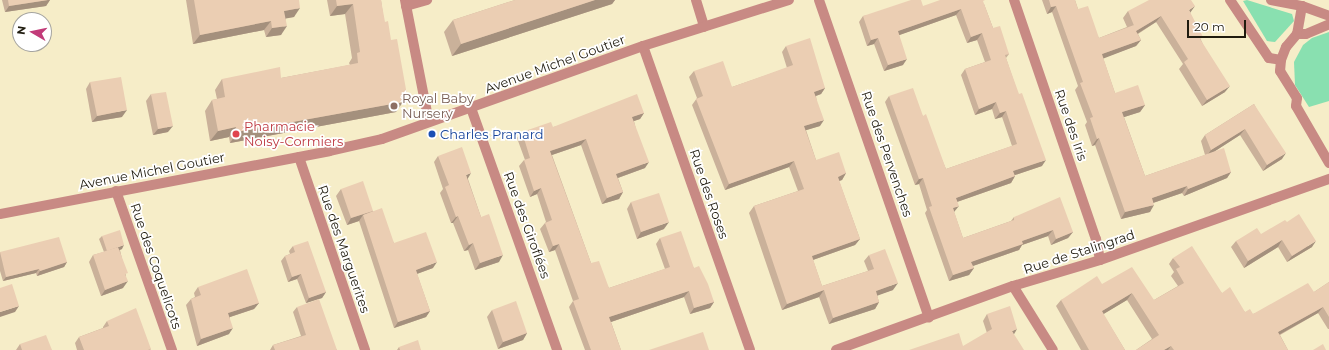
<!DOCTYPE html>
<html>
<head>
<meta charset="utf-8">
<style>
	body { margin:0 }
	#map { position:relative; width:1329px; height:350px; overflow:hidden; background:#f6edc8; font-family:Montserrat,sans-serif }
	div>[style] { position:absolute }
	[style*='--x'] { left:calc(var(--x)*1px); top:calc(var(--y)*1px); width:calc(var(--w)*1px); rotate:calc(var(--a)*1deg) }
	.green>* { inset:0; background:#89e0b0 }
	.minor>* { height:10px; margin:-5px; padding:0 5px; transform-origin:5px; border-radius:5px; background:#c88a84 }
	.tertiary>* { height:10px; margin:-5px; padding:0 5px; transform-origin:5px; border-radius:5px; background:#c88a84 }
	.wall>* { inset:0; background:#cab19a }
	.shaded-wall>* { inset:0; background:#a4907d }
	.building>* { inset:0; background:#ebceb3 }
	.dots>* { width:11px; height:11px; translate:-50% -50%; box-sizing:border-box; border:2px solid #fff; border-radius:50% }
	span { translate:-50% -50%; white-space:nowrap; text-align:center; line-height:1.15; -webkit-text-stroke:3.5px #fff; paint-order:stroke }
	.street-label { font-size:13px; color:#1f1b0e }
	.education-label { font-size:13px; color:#785e54 }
	.left { translate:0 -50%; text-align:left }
	.health-label { font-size:13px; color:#be3a42 }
	.transit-label { font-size:13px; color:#164399 }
	.north { position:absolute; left:12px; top:12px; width:40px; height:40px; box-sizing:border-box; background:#fff; border:1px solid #a5a49f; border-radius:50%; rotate:279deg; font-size:11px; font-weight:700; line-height:16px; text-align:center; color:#1f1b0e }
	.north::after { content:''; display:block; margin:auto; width:14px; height:18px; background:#c23b79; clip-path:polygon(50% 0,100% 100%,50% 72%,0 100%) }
	.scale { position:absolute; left:1187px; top:20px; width:59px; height:18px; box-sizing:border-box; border:2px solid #1f1b0e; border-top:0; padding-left:5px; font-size:12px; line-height:14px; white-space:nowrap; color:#1f1b0e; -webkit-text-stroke:3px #fff; paint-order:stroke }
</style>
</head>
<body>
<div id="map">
	<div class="green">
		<i style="clip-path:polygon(1247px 0,1292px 14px,1294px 21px,1275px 42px,1267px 41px,1243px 1px)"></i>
		<i style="clip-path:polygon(1329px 32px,1329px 101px,1309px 107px,1295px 85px,1294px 62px,1303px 45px,1312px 38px)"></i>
	</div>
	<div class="minor">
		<i style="--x:405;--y:0;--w:124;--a:78.9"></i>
		<i style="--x:696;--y:0;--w:28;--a:73"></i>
		<i style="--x:819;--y:0;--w:336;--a:70.9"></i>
		<i style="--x:1014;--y:0;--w:253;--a:71.1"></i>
		<i style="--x:1096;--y:239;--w:21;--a:79"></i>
		<i style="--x:1230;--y:0;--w:70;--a:56.1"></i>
		<i style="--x:1269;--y:58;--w:12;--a:9"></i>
		<i style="--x:406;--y:6;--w:22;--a:-16"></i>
		<i style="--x:1302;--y:6;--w:28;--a:100"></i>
		<i style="--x:1297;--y:34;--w:17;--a:130"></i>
		<i style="--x:1286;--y:47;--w:14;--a:111"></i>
		<i style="--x:1281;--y:60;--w:11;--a:95"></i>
		<i style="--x:1280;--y:71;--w:32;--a:58"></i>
		<i style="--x:1297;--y:98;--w:8;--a:97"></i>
		<i style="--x:1296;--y:106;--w:66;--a:59.9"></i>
		<i style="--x:1297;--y:34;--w:9;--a:0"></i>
		<i style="--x:1306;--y:34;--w:25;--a:-23"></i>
		<i style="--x:643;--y:46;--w:322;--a:70.6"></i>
		<i style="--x:471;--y:108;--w:257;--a:70.4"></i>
		<i style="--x:299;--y:157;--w:204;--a:71.1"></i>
		<i style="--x:116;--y:191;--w:169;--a:70.6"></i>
		<i style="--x:1013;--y:286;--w:75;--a:58"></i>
		<i style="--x:836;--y:350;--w:188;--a:-19.9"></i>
		<i style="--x:1013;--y:286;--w:91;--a:-16.6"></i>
		<i style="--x:1100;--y:260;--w:243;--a:-19.5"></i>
	</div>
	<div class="tertiary">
		<i style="--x:1271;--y:0;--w:32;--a:11"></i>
		<i style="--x:1302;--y:6;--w:29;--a:20"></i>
		<i style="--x:0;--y:214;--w:335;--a:-10.8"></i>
		<i style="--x:329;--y:151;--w:54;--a:-12.8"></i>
		<i style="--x:382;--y:139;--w:277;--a:-19.6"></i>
		<i style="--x:643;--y:46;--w:153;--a:-17.5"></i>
	</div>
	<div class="wall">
		<i style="clip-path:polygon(2px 0,50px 0,46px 6px,5px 12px)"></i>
		<i style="clip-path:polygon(186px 0,299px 0,294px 17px,286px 18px,281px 35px,266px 37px,264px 30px,193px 44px)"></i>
		<i style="clip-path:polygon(327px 0,381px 0,396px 112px,230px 143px,229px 137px,210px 141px,205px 111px,212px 100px,217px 99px,215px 90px,222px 79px,281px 78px,350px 65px,349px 63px,352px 58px,345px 14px,330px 16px)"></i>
		<i style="clip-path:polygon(515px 0,615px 0,612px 4px,452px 56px,444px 32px,453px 20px)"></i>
		<i style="clip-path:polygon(1042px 0,1075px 0,1078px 9px,1099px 38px,1127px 27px,1123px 18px,1128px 11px,1190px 13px,1201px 40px,1225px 92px,1202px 106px,1179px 69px,1183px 64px,1156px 22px,1138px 34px,1141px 40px,1136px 46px,1103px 58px,1115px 93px,1145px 105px,1140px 112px,1124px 117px,1145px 176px,1205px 155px,1201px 141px,1205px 135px,1254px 104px,1282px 159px,1263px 171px,1240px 135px,1215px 151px,1231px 172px,1227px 178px,1184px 196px,1182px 193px,1153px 203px,1150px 212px,1121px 219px,1095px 145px,1092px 146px,1085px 125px,1087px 122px,1075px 90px,1078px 86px,1052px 12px,1047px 14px)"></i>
		<i style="clip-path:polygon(984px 4px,993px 28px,1009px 54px,1006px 58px,1042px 166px,1015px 175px,1015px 176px,1011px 183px,957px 202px,954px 212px,963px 238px,1011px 221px,1014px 217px,1073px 232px,1068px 238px,1051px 245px,1048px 236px,1022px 245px,1019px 250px,973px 266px,974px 268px,969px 275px,949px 281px,925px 213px,927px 210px,919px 184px,915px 185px,885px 102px,889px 96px,923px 116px,946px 169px,1012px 146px,1002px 117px,995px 119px,992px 109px,975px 115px,961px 75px,965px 69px,985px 62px,977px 40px,967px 43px,956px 15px,899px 35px,903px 65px,884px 71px,874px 44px,867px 46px,859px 22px,863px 16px,923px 6px)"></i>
		<i style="clip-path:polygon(786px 46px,825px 88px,821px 94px,816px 96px,820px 126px,806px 130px,816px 160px,846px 173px,842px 180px,839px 181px,860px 239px,855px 245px,813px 260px,822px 286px,868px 271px,864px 261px,869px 255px,893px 290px,877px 295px,879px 302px,875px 309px,829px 324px,819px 297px,782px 310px,749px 213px,754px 206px,798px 191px,789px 167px,725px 190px,692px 105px,697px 98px,689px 77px,694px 71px,732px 87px,787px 68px,782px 52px)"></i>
		<i style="clip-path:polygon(90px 82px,122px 117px,92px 122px,86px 89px)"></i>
		<i style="clip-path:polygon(151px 94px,168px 132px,153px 135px,146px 101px)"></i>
		<i style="clip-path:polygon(644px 113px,640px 119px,634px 121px,645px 168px,618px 178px,623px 192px,619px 199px,602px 204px,581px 145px,552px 155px,591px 263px,609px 288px,665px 269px,656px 244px,660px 238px,694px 268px,714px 302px,710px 308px,690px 314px,684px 297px,611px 322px,621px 350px,585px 350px,569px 307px,573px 301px,555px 250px,549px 252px,540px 229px,545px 223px,546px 222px,537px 194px,530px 197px,519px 166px,524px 160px,525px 160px,517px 138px,522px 132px,553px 127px)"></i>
		<i style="clip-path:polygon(438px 156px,468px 179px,481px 217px,499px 262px,475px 270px,468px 250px,464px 251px,453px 223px,451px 223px,440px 193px,443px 189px,434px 162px)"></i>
		<i style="clip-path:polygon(341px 189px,373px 211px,394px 243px,433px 268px,417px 274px,430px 311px,426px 317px,394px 328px,359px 221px,347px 225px,336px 196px)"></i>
		<i style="clip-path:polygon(631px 202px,664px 229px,637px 239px,627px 209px)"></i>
		<i style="clip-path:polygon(1261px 234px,1312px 247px,1287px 262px,1278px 247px,1244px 268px,1231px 247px,1236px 241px)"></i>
		<i style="clip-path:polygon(102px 236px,122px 249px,120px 250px,126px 276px,123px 288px,101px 296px,89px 262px,93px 255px,104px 252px,99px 239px)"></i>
		<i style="clip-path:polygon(293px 246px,326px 292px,322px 298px,306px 303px,297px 279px,288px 282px,281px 261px,285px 256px,290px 254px,289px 251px)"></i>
		<i style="clip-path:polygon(0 252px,67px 262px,64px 267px,37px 276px,36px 273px,3px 281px,0 271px)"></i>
		<i style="clip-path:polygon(1173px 258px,1222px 293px,1245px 312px,1253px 314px,1314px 292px,1329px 282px,1329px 329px,1328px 329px,1318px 313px,1280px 335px,1288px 350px,1136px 350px,1152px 339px,1127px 300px,1103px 314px,1125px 350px,1081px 350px,1056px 306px,1061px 300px,1102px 284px,1154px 300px,1178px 286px,1171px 276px,1174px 272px,1169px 264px)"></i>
		<i style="clip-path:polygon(198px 287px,259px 303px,254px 309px,230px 317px,229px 334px,197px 346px,186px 305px,191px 299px,195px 297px,194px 293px)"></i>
		<i style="clip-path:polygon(297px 307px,337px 350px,270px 350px,273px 345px,301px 336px,293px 312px)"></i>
		<i style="clip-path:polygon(492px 310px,527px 333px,523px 340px,498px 349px,487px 317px)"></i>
		<i style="clip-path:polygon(987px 314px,1017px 329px,987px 333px,983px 321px)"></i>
		<i style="clip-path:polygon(107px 321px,151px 349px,150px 350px,77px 350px,75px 343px,79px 337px,103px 328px,103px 327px)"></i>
		<i style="clip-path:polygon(20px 344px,52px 350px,16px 350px)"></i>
		<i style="clip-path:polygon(399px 347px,421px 350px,397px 350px)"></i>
	</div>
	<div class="shaded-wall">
		<i style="clip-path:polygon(48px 0,50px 0,46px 6px,5px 12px,9px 6px)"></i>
		<i style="clip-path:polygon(595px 0,615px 0,612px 4px,452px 56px,461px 44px)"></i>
		<i style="clip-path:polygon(353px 4px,345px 14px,330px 16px,337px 6px)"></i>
		<i style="clip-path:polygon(1056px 6px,1052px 12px,1047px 14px,1051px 7px)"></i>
		<i style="clip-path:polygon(1195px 6px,1190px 13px,1189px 10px)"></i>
		<i style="clip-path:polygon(300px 8px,294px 17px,278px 20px,284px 11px)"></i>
		<i style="clip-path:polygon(961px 9px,956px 15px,894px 37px,898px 31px)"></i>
		<i style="clip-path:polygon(1161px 16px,1156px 22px,1132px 37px,1136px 31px)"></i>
		<i style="clip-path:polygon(271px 21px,264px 30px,193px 44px,200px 35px)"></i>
		<i style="clip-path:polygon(287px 26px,281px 35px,266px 37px,272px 28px)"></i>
		<i style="clip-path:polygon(982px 33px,977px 40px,967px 43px,971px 37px)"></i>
		<i style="clip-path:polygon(878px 38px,874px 44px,867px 46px,871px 40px)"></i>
		<i style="clip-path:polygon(1141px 40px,1136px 46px,1097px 61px,1102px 54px)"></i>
		<i style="clip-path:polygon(907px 59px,903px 65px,884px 71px,888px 65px)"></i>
		<i style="clip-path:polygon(1230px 86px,1225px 92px,1202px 106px,1207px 100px)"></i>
		<i style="clip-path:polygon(825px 88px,821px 94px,810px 98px,814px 92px)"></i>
		<i style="clip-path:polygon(403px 102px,396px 112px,230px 143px,237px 132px)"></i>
		<i style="clip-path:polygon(996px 102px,992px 109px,975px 115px,979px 109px)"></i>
		<i style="clip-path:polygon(1145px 105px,1140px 112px,1118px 119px,1122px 112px)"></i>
		<i style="clip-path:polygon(127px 110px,122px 117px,92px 122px,97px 116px)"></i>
		<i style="clip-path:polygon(1006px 111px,1002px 117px,995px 119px,1000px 113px)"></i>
		<i style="clip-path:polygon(644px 113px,640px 119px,628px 123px,632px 117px)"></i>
		<i style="clip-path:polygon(824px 120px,820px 126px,800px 132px,804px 126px)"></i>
		<i style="clip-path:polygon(173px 126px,168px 132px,153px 135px,158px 129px)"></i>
		<i style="clip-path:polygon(236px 127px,229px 137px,210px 141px,218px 131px)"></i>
		<i style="clip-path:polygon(1245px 129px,1240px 135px,1206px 157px,1211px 150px)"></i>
		<i style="clip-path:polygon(1099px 138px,1095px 145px,1092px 146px,1097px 139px)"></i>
		<i style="clip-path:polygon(586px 139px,581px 145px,546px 157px,550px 151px)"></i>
		<i style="clip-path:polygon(1286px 153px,1282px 159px,1263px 171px,1267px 165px)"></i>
		<i style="clip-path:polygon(1046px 160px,1042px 166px,1009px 177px,1013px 171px)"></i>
		<i style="clip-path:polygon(794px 161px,789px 167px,725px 190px,729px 184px)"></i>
		<i style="clip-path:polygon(649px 162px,645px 168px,612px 180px,616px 174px)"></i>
		<i style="clip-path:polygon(1231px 172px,1227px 178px,1184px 196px,1188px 189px)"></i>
		<i style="clip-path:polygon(471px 173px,467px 180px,466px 175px)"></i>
		<i style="clip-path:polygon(846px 173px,842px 180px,833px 183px,838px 177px)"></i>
		<i style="clip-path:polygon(1015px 176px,1011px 183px,951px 204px,956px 198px)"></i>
		<i style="clip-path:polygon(923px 178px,919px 184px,915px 185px,919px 179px)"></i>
		<i style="clip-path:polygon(1187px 186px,1182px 193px,1147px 205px,1152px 198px)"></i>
		<i style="clip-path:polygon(541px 188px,537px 194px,530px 197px,534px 191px)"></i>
		<i style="clip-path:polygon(623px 192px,619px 199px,602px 204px,607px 198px)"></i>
		<i style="clip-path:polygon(1154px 205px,1150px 212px,1121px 219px,1125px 212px)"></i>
		<i style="clip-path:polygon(959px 206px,954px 212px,953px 208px)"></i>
		<i style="clip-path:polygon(373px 211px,363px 215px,359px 221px,347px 225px,351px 218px)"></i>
		<i style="clip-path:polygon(458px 216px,453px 223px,451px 223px,456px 217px)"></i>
		<i style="clip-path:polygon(669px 222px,664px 229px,637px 239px,641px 232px)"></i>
		<i style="clip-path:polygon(1053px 230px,1048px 236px,1022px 245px,1019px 250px,967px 268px,971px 262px,1022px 241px)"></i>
		<i style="clip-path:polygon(1073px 232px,1068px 238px,1051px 245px,1056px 239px)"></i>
		<i style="clip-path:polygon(860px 239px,855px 245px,807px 262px,812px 256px)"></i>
		<i style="clip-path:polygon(1282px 240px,1278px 247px,1244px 268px,1248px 261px)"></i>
		<i style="clip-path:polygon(1316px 241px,1312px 247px,1287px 262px,1292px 256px)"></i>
		<i style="clip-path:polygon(473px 243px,468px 250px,464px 251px,469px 245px)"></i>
		<i style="clip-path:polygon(559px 244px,555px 250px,549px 252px,553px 246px)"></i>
		<i style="clip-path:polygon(124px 245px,122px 249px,105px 255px,107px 251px)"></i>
		<i style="clip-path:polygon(503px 255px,499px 262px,475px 270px,480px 263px)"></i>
		<i style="clip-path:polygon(67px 262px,64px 267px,37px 276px,40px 271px)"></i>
		<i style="clip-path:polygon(437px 262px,433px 268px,411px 276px,416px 270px)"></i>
		<i style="clip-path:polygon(974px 268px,969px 275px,949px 281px,953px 275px)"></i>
		<i style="clip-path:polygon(39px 269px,36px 273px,3px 281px,6px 277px)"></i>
		<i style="clip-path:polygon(301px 274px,297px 279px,288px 282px,292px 277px)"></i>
		<i style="clip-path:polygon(128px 281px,123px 288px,101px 296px,105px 290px)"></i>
		<i style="clip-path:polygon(898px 283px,893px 290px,871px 298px,876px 291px)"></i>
		<i style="clip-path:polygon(824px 290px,819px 297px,782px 310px,787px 304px)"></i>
		<i style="clip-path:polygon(689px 291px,684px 297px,605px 324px,609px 317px)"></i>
		<i style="clip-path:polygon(326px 292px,322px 298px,306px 303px,309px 298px)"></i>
		<i style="clip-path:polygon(1132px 293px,1127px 300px,1097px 318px,1102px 311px)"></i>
		<i style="clip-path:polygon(714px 302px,710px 308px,690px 314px,694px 308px)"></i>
		<i style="clip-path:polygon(879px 302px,875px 309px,829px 324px,833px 318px)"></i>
		<i style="clip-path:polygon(259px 303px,254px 309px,224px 319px,228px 313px)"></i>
		<i style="clip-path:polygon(19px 306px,15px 312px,0 317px,0 312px)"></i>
		<i style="clip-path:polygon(1323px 307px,1318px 313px,1273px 338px,1278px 332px)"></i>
		<i style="clip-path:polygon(430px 311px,426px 317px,394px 328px,398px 322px)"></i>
		<i style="clip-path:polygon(233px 328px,229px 334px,197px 346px,201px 339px)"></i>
		<i style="clip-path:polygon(1017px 329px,1013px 336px,1012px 331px)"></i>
		<i style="clip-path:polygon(527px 333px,523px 340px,498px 349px,503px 342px)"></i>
		<i style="clip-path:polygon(1171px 346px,1168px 350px,1164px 350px)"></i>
	</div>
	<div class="building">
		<i style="clip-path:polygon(8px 0,48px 0,9px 6px)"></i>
		<i style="clip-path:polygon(194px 0,299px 0,300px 8px,284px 11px,287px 26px,272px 28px,271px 21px,200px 35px)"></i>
		<i style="clip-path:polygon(336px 0,381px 0,385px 22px,388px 21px,391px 40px,397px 39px,407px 95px,403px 102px,237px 132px,236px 127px,218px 131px,212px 100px,225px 97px,222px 79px,280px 67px,281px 78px,358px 63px,357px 53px,360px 52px,353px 4px,337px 6px)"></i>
		<i style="clip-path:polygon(515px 0,595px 0,461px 44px,453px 20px)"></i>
		<i style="clip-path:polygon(911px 0,921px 0,923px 6px,940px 0,985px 0,983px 1px,993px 28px,1000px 26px,1009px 54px,1005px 55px,1019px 94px,1022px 93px,1046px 160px,1013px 171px,1015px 176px,956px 198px,959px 206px,953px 208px,963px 238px,1014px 220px,1014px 217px,1060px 197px,1073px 232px,1056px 239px,1053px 230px,1022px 241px,1023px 244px,971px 262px,974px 268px,953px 275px,929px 207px,932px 206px,923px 178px,919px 179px,889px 96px,913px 88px,923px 116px,926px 114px,946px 169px,1017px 144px,1006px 111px,1000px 113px,996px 102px,979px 109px,965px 69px,991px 60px,982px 33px,971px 37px,961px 9px,898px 31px,907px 59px,888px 65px,878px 38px,871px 40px,863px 16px)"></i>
		<i style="clip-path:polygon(1049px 0,1075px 0,1078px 9px,1088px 6px,1099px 38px,1134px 25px,1135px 28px,1128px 11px,1149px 0,1191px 0,1195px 6px,1189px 10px,1203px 37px,1200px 39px,1230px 86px,1207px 100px,1184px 62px,1188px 59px,1161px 16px,1136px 31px,1141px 40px,1102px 54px,1115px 93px,1138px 85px,1145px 105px,1122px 112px,1145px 176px,1224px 148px,1231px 172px,1188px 189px,1187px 186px,1152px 198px,1154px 205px,1125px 212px,1099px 138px,1097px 139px,1090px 118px,1093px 117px,1080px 83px,1083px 82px,1056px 6px,1051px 7px)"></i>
		<i style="clip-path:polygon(810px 38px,825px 88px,814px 92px,824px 120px,804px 126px,816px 160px,839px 152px,846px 173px,838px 177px,860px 239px,812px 256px,822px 286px,874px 269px,869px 255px,885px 249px,898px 283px,876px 291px,879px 302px,833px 318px,824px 290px,787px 304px,754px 206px,804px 189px,794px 161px,729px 184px,696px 99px,703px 96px,694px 71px,723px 61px,732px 87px,793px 65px,786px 46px)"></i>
		<i style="clip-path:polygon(121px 77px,127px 110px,97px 116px,90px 82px)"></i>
		<i style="clip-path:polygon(166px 92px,173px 126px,158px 129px,151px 94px)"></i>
		<i style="clip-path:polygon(637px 94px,644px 113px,632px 117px,649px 162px,616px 174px,623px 192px,607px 198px,586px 139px,550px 151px,591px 263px,599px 261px,609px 288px,670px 267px,660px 238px,681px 231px,694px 268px,699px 266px,708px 284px,714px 302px,694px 308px,689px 291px,609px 317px,621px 350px,591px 350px,573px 301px,579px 299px,559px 244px,553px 246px,545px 223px,552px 220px,541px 188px,534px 191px,524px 160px,530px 158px,522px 132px,551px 122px,553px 127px)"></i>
		<i style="clip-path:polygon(1254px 104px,1286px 153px,1267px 165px,1245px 129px,1211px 150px,1205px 135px)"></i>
		<i style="clip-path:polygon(462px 147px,471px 173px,466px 175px,481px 217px,489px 214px,503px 255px,480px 263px,473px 243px,469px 245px,458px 216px,456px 217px,445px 187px,449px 185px,438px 156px)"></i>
		<i style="clip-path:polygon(363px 181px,373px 211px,351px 218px,341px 189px)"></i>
		<i style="clip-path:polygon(659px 193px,669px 222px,641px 232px,631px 202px)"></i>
		<i style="clip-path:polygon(382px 208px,394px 243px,426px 232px,437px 262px,416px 270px,430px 311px,398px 322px,363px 215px)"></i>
		<i style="clip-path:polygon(1299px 214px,1316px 241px,1292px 256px,1282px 240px,1248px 261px,1236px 241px,1257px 228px,1261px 234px,1285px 220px,1287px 222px)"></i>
		<i style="clip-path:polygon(120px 230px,124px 245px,107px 251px,102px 236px)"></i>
		<i style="clip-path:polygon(59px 237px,67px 262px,40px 271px,39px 269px,6px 277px,0 252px)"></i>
		<i style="clip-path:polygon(308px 241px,326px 292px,309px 298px,301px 274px,292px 277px,285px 256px,295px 252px,293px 246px)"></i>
		<i style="clip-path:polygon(1192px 246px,1222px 293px,1230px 287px,1245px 312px,1250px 309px,1253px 314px,1308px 283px,1314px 292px,1329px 282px,1329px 317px,1323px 307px,1278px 332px,1288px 350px,1174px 350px,1171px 346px,1164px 350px,1136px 350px,1159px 335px,1132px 293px,1102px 311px,1125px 350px,1089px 350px,1061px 300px,1097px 276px,1102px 284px,1132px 267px,1154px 300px,1184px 283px,1176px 269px,1180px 267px,1173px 258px)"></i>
		<i style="clip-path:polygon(118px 247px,128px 273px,125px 274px,128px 281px,105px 290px,93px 255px)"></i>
		<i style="clip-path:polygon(247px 269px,259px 303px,228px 313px,233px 328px,201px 339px,191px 299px,201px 295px,198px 287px)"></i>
		<i style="clip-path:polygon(12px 284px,19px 306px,0 312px,0 288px)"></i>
		<i style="clip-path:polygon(319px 299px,337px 350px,275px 350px,273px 345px,306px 335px,297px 307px)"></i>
		<i style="clip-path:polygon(516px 301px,527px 333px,503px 342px,492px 310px)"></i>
		<i style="clip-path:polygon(1010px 306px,1017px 329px,1012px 331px,1024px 350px,909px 350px,959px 333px,963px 346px,992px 329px,987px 314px)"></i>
		<i style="clip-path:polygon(136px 308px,151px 349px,148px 350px,84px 350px,79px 337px,109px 326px,107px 321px)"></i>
		<i style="clip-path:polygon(703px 332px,709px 350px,649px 350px)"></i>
		<i style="clip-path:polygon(46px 335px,52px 350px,22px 350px,20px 344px)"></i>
		<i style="clip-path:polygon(418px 340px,421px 350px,400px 350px,399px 347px)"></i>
		<i style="clip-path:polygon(1323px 344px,1326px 350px,1313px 350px)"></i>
	</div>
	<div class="dots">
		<i style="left:394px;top:106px;background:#8d6e63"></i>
		<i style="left:236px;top:134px;background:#e0444e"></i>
		<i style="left:432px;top:134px;background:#1a4fb4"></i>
	</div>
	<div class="street-label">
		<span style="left:555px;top:64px;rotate:-20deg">Avenue Michel Goutier</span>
		<span style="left:1071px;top:125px;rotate:71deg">Rue des Iris</span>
		<span style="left:887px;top:154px;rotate:71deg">Rue des Pervenches</span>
		<span style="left:152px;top:171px;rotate:-11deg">Avenue Michel Goutier</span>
		<span style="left:709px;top:194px;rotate:71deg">Rue des Roses</span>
		<span style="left:527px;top:225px;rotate:70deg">Rue des Giroflées</span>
		<span style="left:344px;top:249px;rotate:71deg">Rue des Marguerites</span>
		<span style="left:1079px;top:252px;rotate:-18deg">Rue de Stalingrad</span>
		<span style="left:156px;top:266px;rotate:71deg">Rue des Coquelicots</span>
	</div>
	<div class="education-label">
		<span class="left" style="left:402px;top:106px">Royal Baby<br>Nursery</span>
	</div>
	<div class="health-label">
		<span class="left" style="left:244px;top:134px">Pharmacie<br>Noisy-Cormiers</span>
	</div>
	<div class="transit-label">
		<span class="left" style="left:440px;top:134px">Charles Pranard</span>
	</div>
	<div class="north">N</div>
	<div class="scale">20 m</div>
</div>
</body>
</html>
